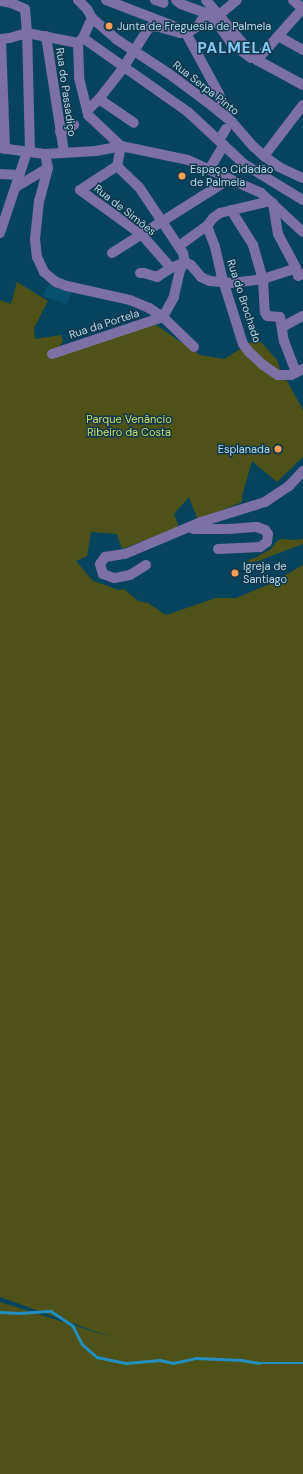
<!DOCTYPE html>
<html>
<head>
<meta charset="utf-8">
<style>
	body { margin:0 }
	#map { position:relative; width:303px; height:1474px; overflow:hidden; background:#06445e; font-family:"DM Sans",sans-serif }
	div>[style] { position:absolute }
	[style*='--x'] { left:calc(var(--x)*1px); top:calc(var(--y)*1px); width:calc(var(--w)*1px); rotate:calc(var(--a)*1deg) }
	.built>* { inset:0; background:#08516e }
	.green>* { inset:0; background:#4e5218 }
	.stream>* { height:2.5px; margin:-1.25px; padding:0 1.25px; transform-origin:1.25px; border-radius:1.25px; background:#238fc0 }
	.minor>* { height:10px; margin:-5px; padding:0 5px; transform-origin:5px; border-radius:5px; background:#7c70a4 }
	.dots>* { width:11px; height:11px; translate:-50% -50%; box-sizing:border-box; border:2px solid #12384b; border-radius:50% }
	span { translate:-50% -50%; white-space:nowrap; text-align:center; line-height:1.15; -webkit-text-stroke:3px #12384b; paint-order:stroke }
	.poi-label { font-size:11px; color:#b6d8ec }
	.left { translate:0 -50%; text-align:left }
	.right { translate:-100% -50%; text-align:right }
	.street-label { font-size:11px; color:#b6d8ec }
	.park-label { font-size:11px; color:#d3df63 }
	.district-label { font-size:15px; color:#84cbf3; font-weight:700; letter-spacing:1px }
</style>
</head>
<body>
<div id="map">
	<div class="built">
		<i style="clip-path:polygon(50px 282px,72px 291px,67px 304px,43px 296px)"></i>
	</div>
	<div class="green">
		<i style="clip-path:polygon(17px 282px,48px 301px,34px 328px,35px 339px,61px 335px,63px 342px,53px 353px,85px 342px,156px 325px,200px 355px,224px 359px,242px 348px,257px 365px,287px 381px,303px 410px,303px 457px,277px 482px,252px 461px,242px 496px,242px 502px,198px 520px,189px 497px,174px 514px,179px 527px,122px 549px,117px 534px,91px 532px,87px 556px,76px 561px,93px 581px,119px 590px,124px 589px,138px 601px,148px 603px,166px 615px,216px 598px,236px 598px,270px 584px,303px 565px,303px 1474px,0 1474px,0 1302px,114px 1338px,0 1297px,0 300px,11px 304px)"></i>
		<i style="clip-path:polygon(261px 342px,277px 360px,281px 372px,276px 370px,246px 343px)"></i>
		<i style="clip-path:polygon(284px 539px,294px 540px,303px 539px,303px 544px,258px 561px,253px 562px,250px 564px,248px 560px,257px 557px,271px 549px,278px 540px)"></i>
	</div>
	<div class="stream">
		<i style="--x:0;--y:1312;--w:19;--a:3"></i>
		<i style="--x:19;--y:1313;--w:32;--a:-4"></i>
		<i style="--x:51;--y:1311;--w:27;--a:34"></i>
		<i style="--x:73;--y:1326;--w:20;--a:63"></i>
		<i style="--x:82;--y:1344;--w:20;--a:41"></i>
		<i style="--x:97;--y:1357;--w:30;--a:12"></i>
		<i style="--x:126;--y:1363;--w:34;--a:-5"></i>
		<i style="--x:160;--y:1360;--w:13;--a:13"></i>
		<i style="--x:173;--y:1363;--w:24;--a:-12"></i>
		<i style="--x:196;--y:1358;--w:46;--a:2.5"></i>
		<i style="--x:242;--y:1360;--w:17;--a:10"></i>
		<i style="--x:259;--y:1363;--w:44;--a:0"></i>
	</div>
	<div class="minor">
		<i style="--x:78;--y:0;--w:13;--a:45"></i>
		<i style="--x:87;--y:9;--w:10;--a:61"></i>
		<i style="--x:92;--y:18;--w:32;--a:41"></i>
		<i style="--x:116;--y:39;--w:62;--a:33.2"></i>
		<i style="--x:168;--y:73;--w:54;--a:36.7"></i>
		<i style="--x:211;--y:105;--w:27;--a:39"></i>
		<i style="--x:232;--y:122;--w:33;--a:49"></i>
		<i style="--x:254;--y:147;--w:13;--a:42"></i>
		<i style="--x:264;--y:156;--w:19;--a:36"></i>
		<i style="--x:279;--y:167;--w:26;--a:25"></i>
		<i style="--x:106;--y:0;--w:70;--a:21"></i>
		<i style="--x:171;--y:25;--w:17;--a:28"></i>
		<i style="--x:186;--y:33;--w:69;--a:61.6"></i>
		<i style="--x:219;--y:94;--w:20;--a:72"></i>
		<i style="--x:225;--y:113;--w:6;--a:59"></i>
		<i style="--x:155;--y:0;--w:9;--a:18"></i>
		<i style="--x:176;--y:0;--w:6;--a:39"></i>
		<i style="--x:181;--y:4;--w:27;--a:20"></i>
		<i style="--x:206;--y:13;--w:11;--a:38"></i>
		<i style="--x:215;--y:20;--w:28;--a:55"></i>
		<i style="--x:231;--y:43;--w:25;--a:37"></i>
		<i style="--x:206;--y:0;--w:79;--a:49.6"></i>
		<i style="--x:257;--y:60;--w:52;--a:28.5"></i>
		<i style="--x:293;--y:0;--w:13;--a:42"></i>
		<i style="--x:0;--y:1;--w:11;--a:10"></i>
		<i style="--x:11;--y:3;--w:15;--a:23"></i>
		<i style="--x:25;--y:9;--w:24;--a:85"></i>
		<i style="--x:27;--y:33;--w:18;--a:164"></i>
		<i style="--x:10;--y:38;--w:10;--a:174"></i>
		<i style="--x:219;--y:15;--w:23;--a:-40"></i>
		<i style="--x:46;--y:36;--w:117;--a:81.2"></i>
		<i style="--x:278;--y:36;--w:29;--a:29"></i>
		<i style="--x:83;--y:38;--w:128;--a:35.2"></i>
		<i style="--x:188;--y:112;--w:76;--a:42.9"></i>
		<i style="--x:244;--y:164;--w:69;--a:31.4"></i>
		<i style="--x:1;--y:39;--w:110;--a:87.9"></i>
		<i style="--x:78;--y:43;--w:35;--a:88"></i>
		<i style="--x:79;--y:78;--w:38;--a:76"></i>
		<i style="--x:88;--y:115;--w:45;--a:43.2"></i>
		<i style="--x:121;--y:146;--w:20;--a:101"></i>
		<i style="--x:117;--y:166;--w:30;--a:44"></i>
		<i style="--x:139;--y:187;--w:79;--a:56.3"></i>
		<i style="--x:183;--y:253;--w:9;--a:77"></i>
		<i style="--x:185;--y:262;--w:9;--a:122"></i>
		<i style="--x:180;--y:270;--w:28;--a:103"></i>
		<i style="--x:174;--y:297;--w:23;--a:119"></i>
		<i style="--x:257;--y:60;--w:69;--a:-48.5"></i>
		<i style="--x:99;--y:99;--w:42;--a:34.4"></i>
		<i style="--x:87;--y:111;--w:17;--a:-45"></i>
		<i style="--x:99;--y:99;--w:39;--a:-52"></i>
		<i style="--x:123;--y:68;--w:46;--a:-57.3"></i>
		<i style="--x:148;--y:29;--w:4;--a:-34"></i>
		<i style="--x:151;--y:27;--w:8;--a:0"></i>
		<i style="--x:159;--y:27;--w:22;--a:16"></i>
		<i style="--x:180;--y:33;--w:9;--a:-6"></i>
		<i style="--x:189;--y:32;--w:11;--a:-34"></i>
		<i style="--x:198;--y:26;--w:15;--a:-58"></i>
		<i style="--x:60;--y:132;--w:16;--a:-27"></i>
		<i style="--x:219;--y:140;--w:13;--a:-58"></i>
		<i style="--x:0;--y:148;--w:45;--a:7.6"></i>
		<i style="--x:45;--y:154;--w:51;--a:-3.4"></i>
		<i style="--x:96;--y:151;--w:25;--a:-11"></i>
		<i style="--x:121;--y:146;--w:68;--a:11.8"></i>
		<i style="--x:188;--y:160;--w:80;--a:24.3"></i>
		<i style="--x:261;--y:193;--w:57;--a:42.9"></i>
		<i style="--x:30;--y:152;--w:119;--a:-91.4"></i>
		<i style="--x:27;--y:33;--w:52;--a:11.1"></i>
		<i style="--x:78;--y:43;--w:7;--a:-45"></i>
		<i style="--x:83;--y:38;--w:22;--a:-66"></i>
		<i style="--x:45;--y:154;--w:14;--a:78"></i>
		<i style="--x:48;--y:168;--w:34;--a:105"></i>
		<i style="--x:39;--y:201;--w:38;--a:96"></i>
		<i style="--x:35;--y:239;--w:18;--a:84"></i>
		<i style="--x:37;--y:257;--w:17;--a:65"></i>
		<i style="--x:44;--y:272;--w:16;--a:40"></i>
		<i style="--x:56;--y:282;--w:12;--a:20"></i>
		<i style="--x:67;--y:286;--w:65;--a:12.5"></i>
		<i style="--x:130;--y:300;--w:21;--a:23"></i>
		<i style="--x:149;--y:308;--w:17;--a:33"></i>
		<i style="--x:163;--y:317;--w:43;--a:44.1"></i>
		<i style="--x:264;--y:156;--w:64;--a:-52.6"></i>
		<i style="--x:117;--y:166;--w:44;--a:147"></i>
		<i style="--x:80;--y:190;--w:77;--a:36"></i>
		<i style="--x:142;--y:235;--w:44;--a:48.7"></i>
		<i style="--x:210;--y:168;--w:27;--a:-59"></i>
		<i style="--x:0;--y:174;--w:19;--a:3"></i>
		<i style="--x:16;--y:187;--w:37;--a:-31"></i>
		<i style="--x:273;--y:203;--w:31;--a:81"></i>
		<i style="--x:278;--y:234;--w:38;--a:62"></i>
		<i style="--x:296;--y:268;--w:8;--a:76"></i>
		<i style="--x:298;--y:276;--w:5;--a:-22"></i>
		<i style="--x:231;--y:210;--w:41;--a:57.8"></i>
		<i style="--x:253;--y:245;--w:35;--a:74"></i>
		<i style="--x:263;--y:279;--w:33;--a:87"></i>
		<i style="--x:265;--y:312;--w:4;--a:63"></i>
		<i style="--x:267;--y:316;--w:13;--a:4"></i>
		<i style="--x:280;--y:317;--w:24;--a:81"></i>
		<i style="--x:284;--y:341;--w:34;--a:69"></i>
		<i style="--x:207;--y:226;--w:22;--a:69"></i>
		<i style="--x:215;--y:247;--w:28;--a:77"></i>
		<i style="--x:221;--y:274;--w:73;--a:72.6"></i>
		<i style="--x:243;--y:344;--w:10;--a:53"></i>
		<i style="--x:249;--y:352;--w:19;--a:43"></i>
		<i style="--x:263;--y:365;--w:18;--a:34"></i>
		<i style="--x:278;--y:375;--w:13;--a:0"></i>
		<i style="--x:291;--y:375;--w:13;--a:-27"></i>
		<i style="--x:0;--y:233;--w:85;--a:-71.6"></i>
		<i style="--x:179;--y:246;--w:34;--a:-36"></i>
		<i style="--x:207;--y:226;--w:10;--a:-53"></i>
		<i style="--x:213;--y:218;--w:9;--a:-36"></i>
		<i style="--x:220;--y:213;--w:51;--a:-13.5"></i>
		<i style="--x:112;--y:253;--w:128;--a:-32.2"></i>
		<i style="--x:220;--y:185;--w:10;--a:-45"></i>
		<i style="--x:140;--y:273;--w:4;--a:0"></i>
		<i style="--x:144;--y:273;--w:14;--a:17"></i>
		<i style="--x:157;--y:277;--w:17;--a:-33"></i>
		<i style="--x:171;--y:268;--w:15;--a:-23"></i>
		<i style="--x:185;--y:262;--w:7;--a:27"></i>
		<i style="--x:191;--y:265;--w:16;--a:50"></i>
		<i style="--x:201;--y:277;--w:10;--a:24"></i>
		<i style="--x:210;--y:281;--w:22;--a:5"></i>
		<i style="--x:232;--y:283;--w:31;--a:-7"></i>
		<i style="--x:263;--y:279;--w:35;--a:-18"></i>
		<i style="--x:282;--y:327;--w:24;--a:-28"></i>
		<i style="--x:52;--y:354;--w:117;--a:-18.4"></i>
		<i style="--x:193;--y:529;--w:35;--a:0"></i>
		<i style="--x:228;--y:529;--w:29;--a:-4"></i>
		<i style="--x:257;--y:527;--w:9;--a:21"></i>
		<i style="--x:265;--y:530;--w:5;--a:53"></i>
		<i style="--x:268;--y:534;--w:8;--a:97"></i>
		<i style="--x:267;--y:542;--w:9;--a:144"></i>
		<i style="--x:260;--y:547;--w:42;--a:177.3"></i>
		<i style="--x:146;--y:565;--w:19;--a:148"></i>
		<i style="--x:130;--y:575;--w:16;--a:169"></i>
		<i style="--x:114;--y:578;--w:12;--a:-160"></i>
		<i style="--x:103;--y:574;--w:10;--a:-107"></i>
		<i style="--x:100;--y:564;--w:9;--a:-54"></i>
		<i style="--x:105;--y:557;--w:20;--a:-9"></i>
		<i style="--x:125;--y:554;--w:82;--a:-22.8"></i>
		<i style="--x:201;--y:522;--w:67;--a:-17.4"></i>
		<i style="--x:265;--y:502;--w:29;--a:-34"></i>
		<i style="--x:289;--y:486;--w:21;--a:-47"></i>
	</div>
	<div class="dots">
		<i style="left:109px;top:26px;background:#fe9c57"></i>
		<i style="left:182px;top:176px;background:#fe9c57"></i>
		<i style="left:278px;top:449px;background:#fe9c57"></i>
		<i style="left:235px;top:573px;background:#fe9c57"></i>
	</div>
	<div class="poi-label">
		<span class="left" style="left:117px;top:26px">Junta de Freguesia de Palmela</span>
		<span class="left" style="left:190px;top:176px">Espaço Cidadão<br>de Palmela</span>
		<span class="right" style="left:270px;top:449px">Esplanada</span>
		<span class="left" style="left:243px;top:573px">Igreja de<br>Santiago</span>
	</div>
	<div class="street-label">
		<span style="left:206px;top:88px;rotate:38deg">Rua Serpa Pinto</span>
		<span style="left:66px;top:92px;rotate:82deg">Rua do Passadiço</span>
		<span style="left:125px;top:210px;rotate:38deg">Rua de Simões</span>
		<span style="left:244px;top:301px;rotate:72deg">Rua do Brochado</span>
		<span style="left:104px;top:324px;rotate:-18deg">Rua da Portela</span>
	</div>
	<div class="park-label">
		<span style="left:129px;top:426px">Parque Venâncio<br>Ribeiro da Costa</span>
	</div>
	<div class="district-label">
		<span style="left:235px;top:49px">PALMELA</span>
	</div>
</div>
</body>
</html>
